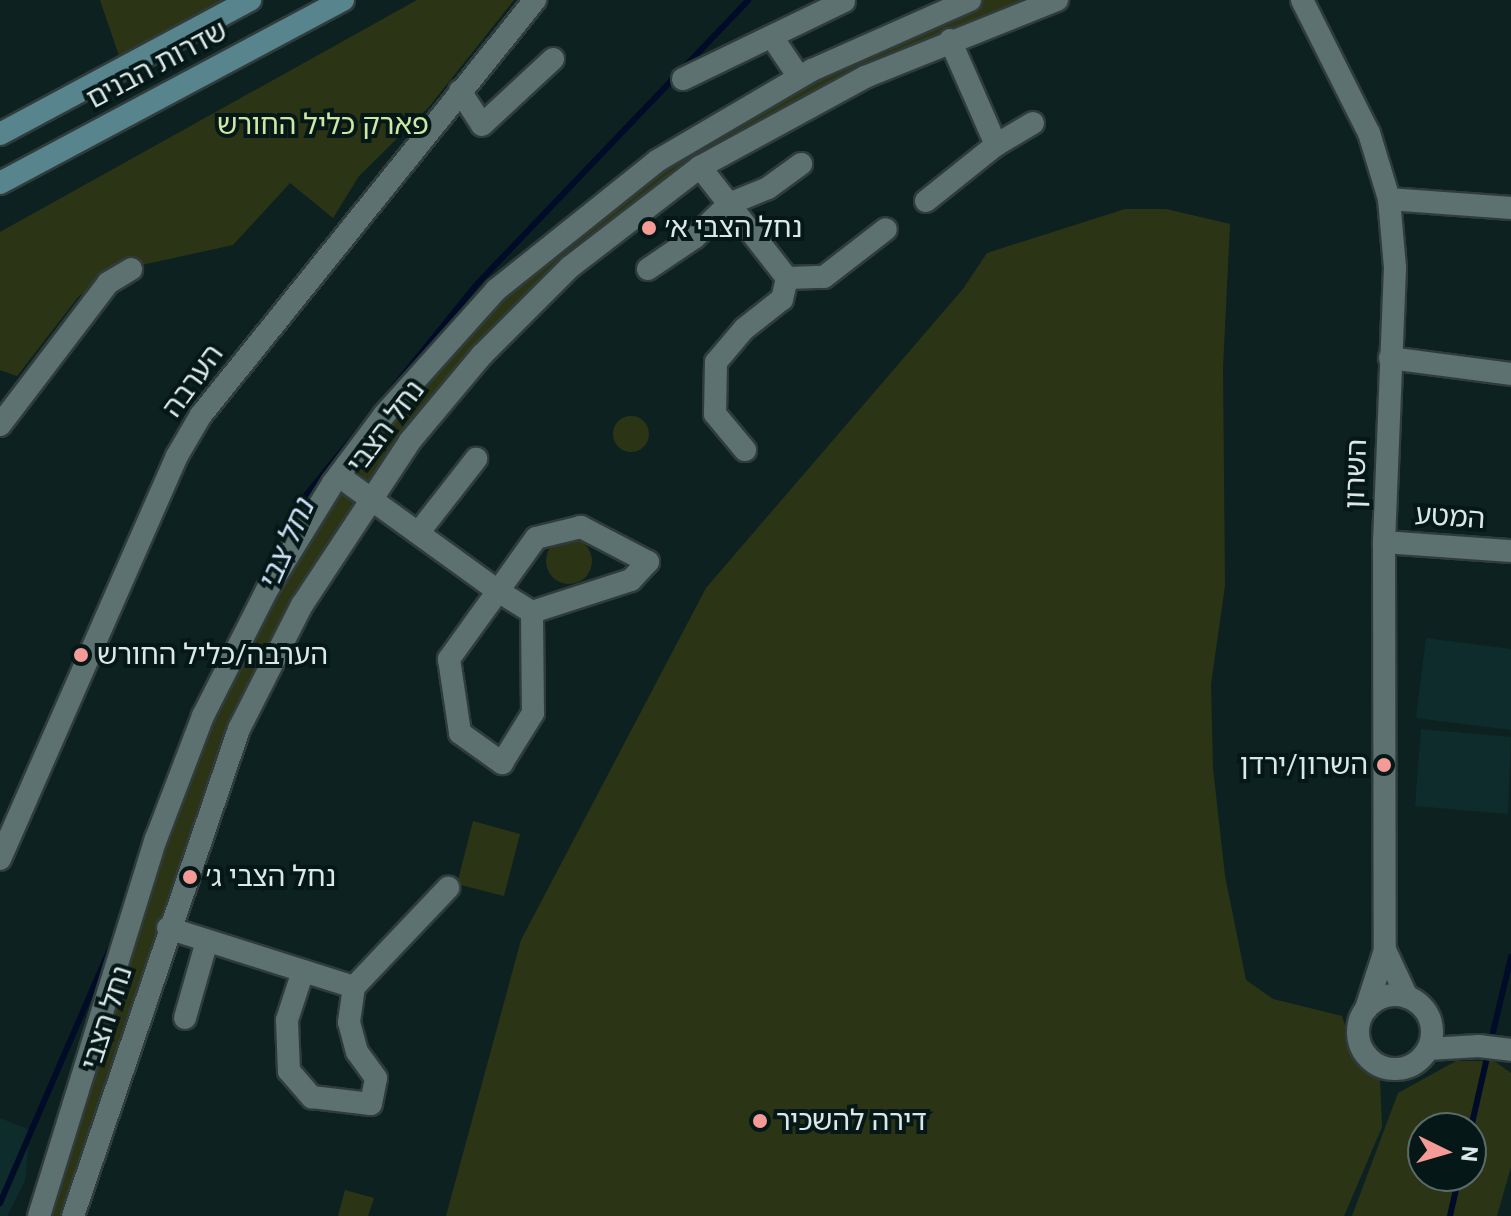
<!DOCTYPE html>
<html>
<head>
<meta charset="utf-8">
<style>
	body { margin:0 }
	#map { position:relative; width:1511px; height:1216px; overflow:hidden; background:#0e2121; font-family:Roboto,"Noto Sans Hebrew",sans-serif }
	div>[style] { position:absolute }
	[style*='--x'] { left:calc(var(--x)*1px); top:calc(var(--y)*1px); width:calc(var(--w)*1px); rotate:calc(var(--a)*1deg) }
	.built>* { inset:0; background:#0e2c2b }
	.green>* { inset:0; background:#2b3515 }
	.round { border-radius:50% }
	.stream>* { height:6px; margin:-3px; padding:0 3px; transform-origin:3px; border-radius:3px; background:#000c27 }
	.roads { filter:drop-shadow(2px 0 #303c3b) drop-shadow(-2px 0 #303c3b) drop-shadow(0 2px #303c3b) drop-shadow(0 -2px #303c3b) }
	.minor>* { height:22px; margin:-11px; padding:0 11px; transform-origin:11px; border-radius:11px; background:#5c7170 }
	.minor>.ring { margin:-11px; padding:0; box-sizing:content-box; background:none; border:22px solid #5c7170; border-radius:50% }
	.tertiary>* { height:22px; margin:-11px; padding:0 11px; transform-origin:11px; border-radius:11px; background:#5c7170 }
	.secondary>* { height:22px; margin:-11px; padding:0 11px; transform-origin:11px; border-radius:11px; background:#58848e }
	.dots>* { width:22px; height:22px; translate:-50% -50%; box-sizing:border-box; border:4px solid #051817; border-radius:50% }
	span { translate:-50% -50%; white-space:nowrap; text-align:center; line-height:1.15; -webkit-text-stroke:8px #051817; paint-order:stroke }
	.street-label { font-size:28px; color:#dce8e7 }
	.park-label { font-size:28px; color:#cfe7a4 }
	.poi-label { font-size:28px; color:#dce8e7 }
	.left { translate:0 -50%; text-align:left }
	.right { translate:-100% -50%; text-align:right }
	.water-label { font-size:30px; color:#cfdef6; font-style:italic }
	.north { position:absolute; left:1407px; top:1112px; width:80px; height:80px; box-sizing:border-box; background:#051817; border:2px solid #5b6b6a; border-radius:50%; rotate:95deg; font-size:22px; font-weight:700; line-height:32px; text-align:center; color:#dce8e7 }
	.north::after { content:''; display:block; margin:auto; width:28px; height:36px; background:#f59b97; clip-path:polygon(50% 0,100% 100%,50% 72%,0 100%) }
</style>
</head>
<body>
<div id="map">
	<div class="built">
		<i style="clip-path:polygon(1426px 638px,1511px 649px,1511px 730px,1416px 718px)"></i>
		<i style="clip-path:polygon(1421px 729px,1511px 737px,1508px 814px,1415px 806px)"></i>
		<i style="clip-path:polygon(0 1118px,30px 1130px,25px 1181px,7px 1216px,0 1216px)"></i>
	</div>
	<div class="green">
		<i style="clip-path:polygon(100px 0,223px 0,119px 56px)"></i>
		<i style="clip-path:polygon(417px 0,514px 0,428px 108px,359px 176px,333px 218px,290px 183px,233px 245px,114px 271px,79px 296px,17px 376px,0 370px,0 232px)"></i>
		<i style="clip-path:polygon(978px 0,1049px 0,933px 44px,625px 217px,373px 486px,350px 464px,462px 329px,711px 128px)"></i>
		<i style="clip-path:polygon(1125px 209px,1166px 209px,1230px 224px,1223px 368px,1225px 586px,1211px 684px,1213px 768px,1225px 876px,1246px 980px,1273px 999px,1342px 1016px,1356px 1060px,1380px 1078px,1382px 1127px,1344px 1216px,446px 1216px,521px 940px,706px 588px,963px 289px,987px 253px)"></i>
		<i class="round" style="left:613px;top:416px;width:36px;height:36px"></i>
		<i style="clip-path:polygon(336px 485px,361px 502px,253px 691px,69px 1216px,41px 1216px,215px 696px)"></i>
		<i class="round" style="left:546px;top:538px;width:46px;height:46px"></i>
		<i style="clip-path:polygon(473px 821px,520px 834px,504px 896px,457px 884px)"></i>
		<i style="clip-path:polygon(evenodd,1456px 1061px,1494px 1061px,1511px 1073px,1511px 1167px,1497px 1216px,1352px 1216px,1398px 1093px,1456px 1061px,1423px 1128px,1471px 1128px,1471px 1176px,1423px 1176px,1423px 1128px)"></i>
		<i style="clip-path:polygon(345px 1190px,374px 1198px,368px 1216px,338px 1216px)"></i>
	</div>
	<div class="stream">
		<i style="--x:384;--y:399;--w:149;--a:-51"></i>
		<i style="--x:478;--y:283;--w:391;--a:-46.3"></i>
		<i style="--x:289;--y:535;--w:45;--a:-66.3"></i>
		<i style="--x:307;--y:494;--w:92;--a:-50.8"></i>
		<i style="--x:1493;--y:1032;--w:77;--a:-76.5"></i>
		<i style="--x:1471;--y:1128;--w:68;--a:-77.2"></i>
		<i style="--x:0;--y:1203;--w:284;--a:-66.6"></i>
		<i style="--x:1450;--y:1216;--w:41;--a:-77.3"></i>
	</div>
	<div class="roads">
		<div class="minor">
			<i style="--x:1302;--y:0;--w:149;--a:63.3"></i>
			<i style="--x:1369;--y:133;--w:69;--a:73.1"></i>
			<i style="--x:1389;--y:199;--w:69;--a:85"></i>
			<i style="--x:1395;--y:268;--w:274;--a:92.3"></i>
			<i style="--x:1384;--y:542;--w:408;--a:89.9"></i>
			<i style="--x:1385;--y:950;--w:62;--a:107.9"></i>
			<i style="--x:772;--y:37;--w:48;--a:56"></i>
			<i style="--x:950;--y:40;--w:115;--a:66.3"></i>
			<i style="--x:683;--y:79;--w:179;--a:-25.8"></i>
			<i style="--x:460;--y:91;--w:40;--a:57.1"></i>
			<i style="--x:482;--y:125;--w:97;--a:-42.9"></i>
			<i style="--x:700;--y:167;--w:141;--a:51.9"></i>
			<i style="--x:787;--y:278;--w:22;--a:103"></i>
			<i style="--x:782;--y:299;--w:48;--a:141.7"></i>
			<i style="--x:744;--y:329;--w:43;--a:130.3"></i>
			<i style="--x:716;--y:362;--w:52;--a:91.1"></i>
			<i style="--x:715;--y:414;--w:47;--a:50.2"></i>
			<i style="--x:1389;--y:199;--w:122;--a:4.2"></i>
			<i style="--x:926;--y:201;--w:90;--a:-38.7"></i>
			<i style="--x:996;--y:145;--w:43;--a:-30.7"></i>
			<i style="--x:648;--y:269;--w:55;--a:-34"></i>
			<i style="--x:694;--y:238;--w:49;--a:-44.2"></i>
			<i style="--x:729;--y:204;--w:42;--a:-22.3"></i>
			<i style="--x:768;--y:188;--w:41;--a:-36"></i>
			<i style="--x:787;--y:278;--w:37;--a:-2"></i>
			<i style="--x:824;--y:277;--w:78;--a:-37.7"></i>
			<i style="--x:1390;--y:358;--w:122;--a:7.5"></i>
			<i style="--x:0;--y:425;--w:178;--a:-52.7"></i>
			<i style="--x:108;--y:283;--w:27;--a:-31"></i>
			<i style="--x:339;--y:476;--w:196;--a:35.9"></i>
			<i style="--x:498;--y:591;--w:40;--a:32"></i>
			<i style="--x:532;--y:612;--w:104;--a:-17.9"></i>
			<i style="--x:631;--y:580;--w:25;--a:-47"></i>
			<i style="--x:648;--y:562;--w:76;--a:-152.4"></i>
			<i style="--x:581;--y:527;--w:46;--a:166.3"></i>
			<i style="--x:536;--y:538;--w:65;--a:125.6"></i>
			<i style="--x:498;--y:591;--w:84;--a:125.8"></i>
			<i style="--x:449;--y:659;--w:75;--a:81.5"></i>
			<i style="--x:460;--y:733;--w:52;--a:35.5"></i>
			<i style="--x:502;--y:763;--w:59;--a:-58.2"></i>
			<i style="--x:533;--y:713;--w:101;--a:-90.6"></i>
			<i style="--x:419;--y:532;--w:93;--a:-52"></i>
			<i style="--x:1384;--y:542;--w:127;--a:4.1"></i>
			<i style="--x:0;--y:859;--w:440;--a:-66.3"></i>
			<i style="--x:177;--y:456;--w:48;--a:-59.7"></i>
			<i style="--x:201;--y:415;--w:533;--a:-51.17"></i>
			<i style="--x:168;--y:928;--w:195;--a:17.6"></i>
			<i style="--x:1385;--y:950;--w:52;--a:64.9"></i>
			<i style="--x:303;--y:971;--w:52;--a:108.1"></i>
			<i style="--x:287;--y:1020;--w:51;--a:87.8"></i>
			<i style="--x:289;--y:1071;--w:35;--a:49"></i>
			<i style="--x:312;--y:1097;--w:59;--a:6.8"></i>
			<i style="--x:371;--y:1104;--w:26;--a:-79"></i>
			<i style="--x:376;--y:1078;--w:32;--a:-126"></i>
			<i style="--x:357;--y:1052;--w:31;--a:-105"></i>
			<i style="--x:349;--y:1022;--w:35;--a:-82"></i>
			<i style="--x:354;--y:987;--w:137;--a:-46.5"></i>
			<i class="ring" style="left:1358px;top:995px;width:52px;height:52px"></i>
			<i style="--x:185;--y:1018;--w:80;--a:-74.1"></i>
			<i style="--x:1428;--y:1049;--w:51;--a:-3.4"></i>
			<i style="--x:1479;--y:1046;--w:32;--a:7"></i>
		</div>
		<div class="tertiary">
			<i style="--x:39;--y:1216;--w:395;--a:-72.8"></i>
			<i style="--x:156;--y:839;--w:132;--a:-69.1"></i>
			<i style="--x:203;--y:716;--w:141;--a:-63.1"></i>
			<i style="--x:267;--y:590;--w:126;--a:-58.3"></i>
			<i style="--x:333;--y:483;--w:85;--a:-53.1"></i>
			<i style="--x:384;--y:415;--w:168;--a:-48.1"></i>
			<i style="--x:496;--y:290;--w:206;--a:-38.7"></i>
			<i style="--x:657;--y:161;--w:180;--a:-30.4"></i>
			<i style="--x:812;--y:70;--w:173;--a:-23.9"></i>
			<i style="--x:73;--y:1216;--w:515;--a:-71.18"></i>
			<i style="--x:239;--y:729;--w:139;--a:-63.1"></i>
			<i style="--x:302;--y:605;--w:196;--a:-56.6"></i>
			<i style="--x:410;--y:441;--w:112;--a:-50.1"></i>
			<i style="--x:482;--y:355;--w:124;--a:-45"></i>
			<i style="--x:570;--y:267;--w:164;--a:-37.6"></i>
			<i style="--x:700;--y:167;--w:188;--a:-28.6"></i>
			<i style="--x:865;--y:77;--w:207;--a:-21.9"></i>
		</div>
		<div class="secondary">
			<i style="--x:0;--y:134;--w:284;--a:-28.2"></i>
			<i style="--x:0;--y:183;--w:389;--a:-28.1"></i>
		</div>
	</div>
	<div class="dots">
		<i style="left:649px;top:228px;background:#f59b97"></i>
		<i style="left:81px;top:655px;background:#f59b97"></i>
		<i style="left:1384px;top:765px;background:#f59b97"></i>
		<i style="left:190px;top:877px;background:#f59b97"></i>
		<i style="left:760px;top:1121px;background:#f59b97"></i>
	</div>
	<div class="street-label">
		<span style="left:157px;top:65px;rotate:-28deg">שדרות הבנים</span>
		<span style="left:193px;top:381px;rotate:-54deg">הערבה</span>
		<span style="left:386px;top:427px;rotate:-53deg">נחל הצבי</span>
		<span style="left:1356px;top:474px;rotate:-88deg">השרון</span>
		<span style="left:1450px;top:517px;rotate:4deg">המטע</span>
		<span style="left:107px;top:1018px;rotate:-72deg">נחל הצבי</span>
	</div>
	<div class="park-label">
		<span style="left:323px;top:125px">פארק כליל החורש</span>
	</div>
	<div class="poi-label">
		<span class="left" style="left:665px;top:228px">נחל הצבי א׳</span>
		<span class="left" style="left:97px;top:655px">הערבה/כליל החורש</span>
		<span class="right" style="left:1368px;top:765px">השרון/ירדן</span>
		<span class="left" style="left:206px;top:877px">נחל הצבי ג׳</span>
		<span class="left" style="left:776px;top:1121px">דירה להשכיר</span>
	</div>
	<div class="water-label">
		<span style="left:286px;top:545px;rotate:-66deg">נחל צבי</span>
	</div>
	<div class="north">N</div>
</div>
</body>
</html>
